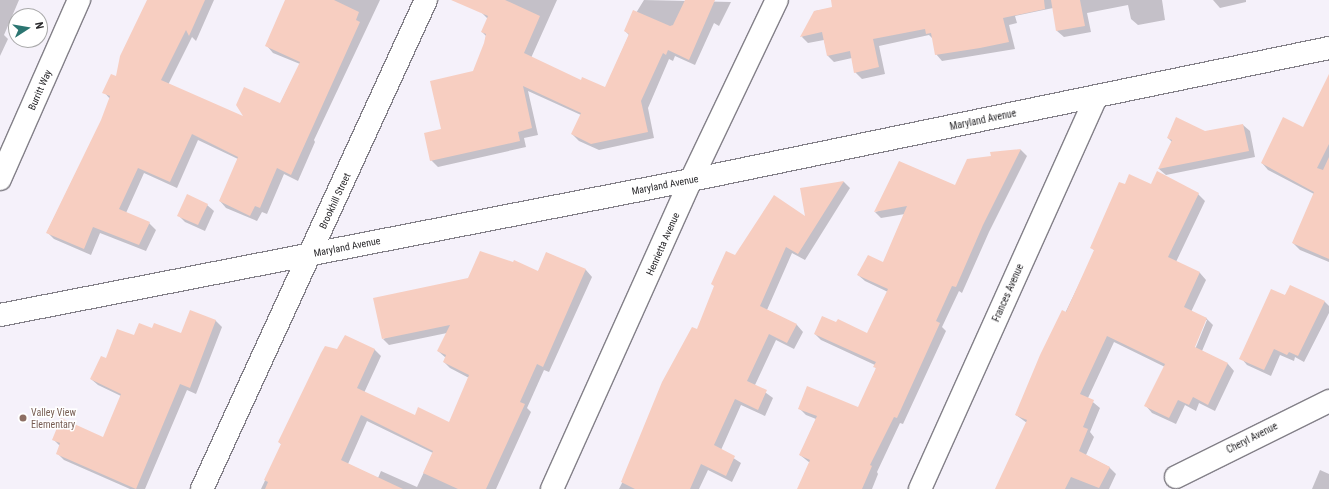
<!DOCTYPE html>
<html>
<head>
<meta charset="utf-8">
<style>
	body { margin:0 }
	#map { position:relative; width:1329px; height:489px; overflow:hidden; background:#f5f1fa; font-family:"Roboto Condensed",sans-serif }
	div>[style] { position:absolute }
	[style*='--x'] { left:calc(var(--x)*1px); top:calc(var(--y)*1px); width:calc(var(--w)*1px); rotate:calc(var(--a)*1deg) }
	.shadow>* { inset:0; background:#0003 }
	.building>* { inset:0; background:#f7cec1 }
	.roads { filter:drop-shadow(1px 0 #838088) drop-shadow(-1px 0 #838088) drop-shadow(0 1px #838088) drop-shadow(0 -1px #838088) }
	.street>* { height:22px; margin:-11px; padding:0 11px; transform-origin:11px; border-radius:11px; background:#fff }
	.dots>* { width:11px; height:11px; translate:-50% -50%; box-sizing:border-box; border:2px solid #fff; border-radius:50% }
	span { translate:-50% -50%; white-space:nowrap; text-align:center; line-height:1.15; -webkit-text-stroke:3px #fff; paint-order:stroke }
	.street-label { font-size:10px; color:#28272a }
	.education-label { font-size:10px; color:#785e54 }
	.left { translate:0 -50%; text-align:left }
	.north { position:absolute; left:8px; top:8px; width:40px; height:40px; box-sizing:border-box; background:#fff; border:1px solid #a9a9aa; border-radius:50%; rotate:78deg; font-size:11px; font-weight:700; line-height:16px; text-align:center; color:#28272a }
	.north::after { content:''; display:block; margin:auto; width:14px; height:18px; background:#2b7571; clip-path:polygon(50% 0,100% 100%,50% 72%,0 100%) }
</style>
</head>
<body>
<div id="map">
	<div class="shadow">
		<i style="clip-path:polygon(0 0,19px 0,4px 35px,8px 39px,0 56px)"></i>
		<i style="clip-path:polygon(154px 0,214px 0,196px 41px,192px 37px,168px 85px,246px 118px,280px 104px,300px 64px,273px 53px,267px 46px,286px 0,380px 0,314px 140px,315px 142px,298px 181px,284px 174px,267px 214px,262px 212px,257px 221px,226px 208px,220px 201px,238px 159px,198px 140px,177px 188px,144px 173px,126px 213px,149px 223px,156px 230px,146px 251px,100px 233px,91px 255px,54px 239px,47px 232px,102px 120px,110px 99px,104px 92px,117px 77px)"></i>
		<i style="clip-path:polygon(488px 0,557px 0,531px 58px,581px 81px,605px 89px,629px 35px,625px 31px,644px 0,731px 2px,719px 26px,714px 23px,695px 65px,675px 56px,673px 61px,669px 59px,648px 108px,654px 138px,599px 150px,579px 141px,572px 134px,581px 115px,528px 91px,538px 135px,524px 138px,526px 147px,438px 167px,431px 160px,442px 130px,474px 72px,485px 44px,486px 36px,482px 32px,488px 19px,482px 13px)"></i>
		<i style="clip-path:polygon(832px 0,1162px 0,1165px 20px,1138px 25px,1131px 19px,1128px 5px,1087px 13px,1091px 32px,1064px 37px,1057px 31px,1053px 8px,1015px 16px,1017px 23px,1009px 25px,1015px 49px,942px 61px,936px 54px,933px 39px,929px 35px,879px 46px,885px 74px,862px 79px,855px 72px,852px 58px,834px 62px,828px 56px,824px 40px,808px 43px,802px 37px,815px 11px,833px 8px)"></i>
		<i style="clip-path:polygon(1213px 0,1246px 0,1246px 2px,1220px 8px)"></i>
		<i style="clip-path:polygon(1329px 109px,1329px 262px,1300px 250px,1293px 243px,1314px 194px,1268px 170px,1262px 163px)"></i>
		<i style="clip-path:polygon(1243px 125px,1250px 131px,1255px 157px,1166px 175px,1159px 169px,1172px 142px,1168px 138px)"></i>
		<i style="clip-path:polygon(1021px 150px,1027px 156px,989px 232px,962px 293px,959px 291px,942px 327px,946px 331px,903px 424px,900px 423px,877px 472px,878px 474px,872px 489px,798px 489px,810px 463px,800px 455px,816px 419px,806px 415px,799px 408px,859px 408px,876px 369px,875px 365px,821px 340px,815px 334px,868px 334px,888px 292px,865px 281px,858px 275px,883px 264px,905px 214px,881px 218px,875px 212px,955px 186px,992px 157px,992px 153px)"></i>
		<i style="clip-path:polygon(844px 182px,850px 188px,805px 260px,792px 253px,767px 310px,797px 325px,803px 332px,794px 349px,776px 340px,755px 385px,773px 398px,765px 416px,741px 405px,721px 450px,741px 463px,732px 482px,708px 470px,699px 489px,619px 489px,736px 257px,806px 218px,801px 189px)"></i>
		<i style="clip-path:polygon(evenodd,1125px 185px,1152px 185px,1198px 194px,1205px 201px,1176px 262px,1200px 273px,1206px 280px,1191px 312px,1206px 318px,1213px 325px,1202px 351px,1228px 364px,1234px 371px,1215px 411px,1199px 403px,1196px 411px,1185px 405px,1176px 424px,1152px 413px,1146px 406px,1165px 367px,1114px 342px,1088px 398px,1100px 408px,1090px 432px,1094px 437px,1086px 455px,1109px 467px,1116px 474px,1109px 489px,996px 489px,1027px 423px,1016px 415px,1095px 251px,1091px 247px,1125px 185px,1205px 320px,1207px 320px,1194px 352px,1192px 351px,1205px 320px)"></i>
		<i style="clip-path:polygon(207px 205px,214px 211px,205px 231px,185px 222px,179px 216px)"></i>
		<i style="clip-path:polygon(evenodd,547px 253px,586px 270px,592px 277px,549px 372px,544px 370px,527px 408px,531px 412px,496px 489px,261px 489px,282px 445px,279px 442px,337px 350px,374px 349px,381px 356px,364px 393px,415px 416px,450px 423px,469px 378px,450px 368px,444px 362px,446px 358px,438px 351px,447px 333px,389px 345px,383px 339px,538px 272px,547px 253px,367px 421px,433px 453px,417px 487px,381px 471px,378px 478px,348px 464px,367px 421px)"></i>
		<i style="clip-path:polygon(1291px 287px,1325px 302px,1329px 306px,1329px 313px,1304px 362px,1295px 357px,1294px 361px,1280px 355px,1271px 376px,1247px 365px,1241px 358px)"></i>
		<i style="clip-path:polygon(215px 320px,222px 327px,196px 394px,187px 390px,145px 489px,130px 489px,64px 460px,57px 453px,60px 446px,53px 439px,104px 438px,121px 396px,98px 385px,91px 379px,107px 360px,135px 337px,152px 329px,181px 334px)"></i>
		<i style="clip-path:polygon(1320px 470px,1329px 474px,1329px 489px,1312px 489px)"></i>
	</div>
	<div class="building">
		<i style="clip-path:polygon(147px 0,205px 0,189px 36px,186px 30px,161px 80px,243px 116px,236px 105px,244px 87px,280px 103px,300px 62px,265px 46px,285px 0,334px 0,359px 12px,356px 20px,360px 22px,291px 175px,277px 168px,260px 208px,255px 206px,250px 216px,219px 201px,238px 157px,192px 134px,170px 182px,138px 168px,119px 209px,150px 222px,139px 245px,93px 227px,84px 249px,46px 233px,101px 120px,110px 96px,102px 93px,111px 74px,116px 76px,120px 56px)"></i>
		<i style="clip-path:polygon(451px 0,505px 0,540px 16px,524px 53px,581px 80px,582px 77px,605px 87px,629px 34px,624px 31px,633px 10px,670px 26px,673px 25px,685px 0,715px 0,689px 60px,668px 50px,666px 55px,663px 53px,641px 101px,648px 132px,591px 144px,571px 134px,581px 113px,523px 86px,532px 128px,518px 132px,520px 141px,430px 161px,424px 133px,441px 129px,430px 81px,473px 71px,484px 43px,486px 34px,481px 32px,488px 16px)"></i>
		<i style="clip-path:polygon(831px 0,1044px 0,1045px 9px,1003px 18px,1009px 42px,980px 48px,935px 55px,931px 33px,926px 34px,925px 29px,873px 39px,879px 67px,854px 73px,850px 51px,827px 56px,822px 32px,800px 37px,814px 11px,832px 7px)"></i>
		<i style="clip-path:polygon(1051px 0,1080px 0,1085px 26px,1056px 31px)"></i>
		<i style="clip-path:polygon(1329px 74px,1329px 144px,1317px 168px,1323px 170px,1329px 157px,1329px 259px,1292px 243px,1314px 192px,1261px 163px,1283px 117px,1303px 127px)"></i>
		<i style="clip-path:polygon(1176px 117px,1205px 131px,1243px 124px,1249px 151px,1158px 169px,1172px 140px,1167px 138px)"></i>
		<i style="clip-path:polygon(1021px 149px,983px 225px,956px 287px,952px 286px,936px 321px,940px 323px,897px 418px,894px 417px,870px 465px,872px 466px,862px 489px,797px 489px,810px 460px,799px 455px,817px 416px,798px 409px,807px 386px,858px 407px,876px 368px,873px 367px,876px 362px,814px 334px,822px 316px,836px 322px,838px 319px,867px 333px,888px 289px,857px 275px,868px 255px,883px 262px,907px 206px,874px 212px,899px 161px,955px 185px,967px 159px,991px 156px,990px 152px)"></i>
		<i style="clip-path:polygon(1157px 171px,1199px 193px,1168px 257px,1200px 272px,1184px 307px,1207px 318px,1195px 347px,1228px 363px,1208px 405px,1193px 397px,1189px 405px,1178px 400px,1169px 418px,1144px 406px,1165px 364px,1107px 336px,1080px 394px,1094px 400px,1083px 427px,1088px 429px,1079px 451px,1110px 467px,1099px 488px,1071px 477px,1065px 489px,995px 489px,1027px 420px,1015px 415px,1040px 355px,1062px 310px,1066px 312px,1094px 250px,1090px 248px,1119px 182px,1125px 184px,1129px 174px,1151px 184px)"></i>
		<i style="clip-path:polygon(844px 181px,798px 254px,786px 247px,760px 306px,797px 324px,787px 343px,769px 334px,747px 381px,767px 390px,758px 410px,735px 399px,714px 445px,735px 456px,726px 476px,701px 464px,690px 489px,635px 489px,621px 482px,662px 382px,692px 327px,697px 329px,714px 286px,711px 284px,726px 251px,735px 255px,774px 195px,805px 216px,800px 188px)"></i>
		<i style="clip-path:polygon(187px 194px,208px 204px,198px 225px,177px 216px)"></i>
		<i style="clip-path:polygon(480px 251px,513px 262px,514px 260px,538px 271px,546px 252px,586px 269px,543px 367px,537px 364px,520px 402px,525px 404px,486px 489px,458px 489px,423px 473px,433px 451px,361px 415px,341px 460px,403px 489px,265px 489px,268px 482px,264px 480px,281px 444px,278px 442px,321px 353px,325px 346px,337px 349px,345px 335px,375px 349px,357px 388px,415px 415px,418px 407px,449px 422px,469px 375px,443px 362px,446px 355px,437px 351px,450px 325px,382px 339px,373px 298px,468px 278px)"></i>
		<i style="clip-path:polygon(1290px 285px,1325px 301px,1298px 356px,1289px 352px,1287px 355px,1274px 349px,1264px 370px,1239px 359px,1271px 289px,1285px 295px)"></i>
		<i style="clip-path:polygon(190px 310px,216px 320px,190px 388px,180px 384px,136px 489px,56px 454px,60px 443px,52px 440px,61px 418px,103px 437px,121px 394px,90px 379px,101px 356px,106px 358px,117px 329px,134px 335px,139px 323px,152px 328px,154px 323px,181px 333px)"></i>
	</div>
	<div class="roads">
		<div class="street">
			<i style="--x:0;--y:179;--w:196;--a:-66.2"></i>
			<i style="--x:0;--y:315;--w:704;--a:-11.05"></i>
			<i style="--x:691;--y:180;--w:652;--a:-11.69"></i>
			<i style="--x:1176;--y:477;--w:171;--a:-26.4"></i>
			<i style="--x:202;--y:489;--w:538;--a:-65.39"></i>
			<i style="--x:552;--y:489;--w:339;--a:-65.8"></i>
			<i style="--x:691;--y:180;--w:199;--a:-64.5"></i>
			<i style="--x:920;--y:489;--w:430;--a:-65.8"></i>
		</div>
	</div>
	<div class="dots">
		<i style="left:23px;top:418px;background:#8d6e63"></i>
	</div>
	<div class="street-label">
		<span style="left:40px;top:90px;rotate:-66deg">Burritt Way</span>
		<span style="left:983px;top:120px;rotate:-12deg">Maryland Avenue</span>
		<span style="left:665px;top:185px;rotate:-11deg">Maryland Avenue</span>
		<span style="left:335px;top:201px;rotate:-65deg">Brookhill Street</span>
		<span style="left:663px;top:244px;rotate:-66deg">Henrietta Avenue</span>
		<span style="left:347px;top:247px;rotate:-11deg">Maryland Avenue</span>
		<span style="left:1008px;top:293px;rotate:-66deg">Frances Avenue</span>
		<span style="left:1252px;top:438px;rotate:-27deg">Cheryl Avenue</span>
	</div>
	<div class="education-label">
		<span class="left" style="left:31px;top:418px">Valley View<br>Elementary</span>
	</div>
	<div class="north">N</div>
</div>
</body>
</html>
